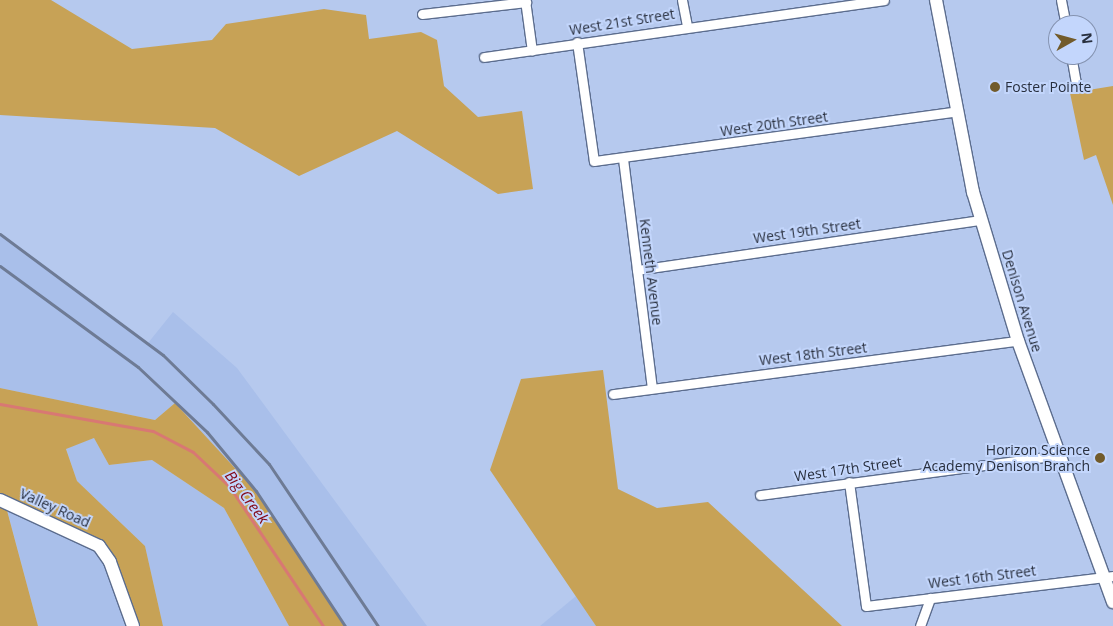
<!DOCTYPE html>
<html>
<head>
<meta charset="utf-8">
<style>
	body { margin:0 }
	#map { position:relative; width:1113px; height:626px; overflow:hidden; background:#b6c9ee; font-family:"Open Sans",sans-serif }
	div>[style] { position:absolute }
	[style*='--x'] { left:calc(var(--x)*1px); top:calc(var(--y)*1px); width:calc(var(--w)*1px); rotate:calc(var(--a)*1deg) }
	.built>* { inset:0; background:#a9bfea }
	.green>* { inset:0; background:#c7a256 }
	.stream>* { height:3px; margin:-1.5px; padding:0 1.5px; transform-origin:1.5px; border-radius:1.5px; background:#d87873 }
	.roads { filter:drop-shadow(1px 0 #5c6d8e) drop-shadow(-1px 0 #5c6d8e) drop-shadow(0 1px #5c6d8e) drop-shadow(0 -1px #5c6d8e) }
	.street>* { height:9px; margin:-4.5px; padding:0 4.5px; transform-origin:4.5px; border-radius:4.5px; background:#fff }
	.secondary>* { height:12px; margin:-6px; padding:0 6px; transform-origin:6px; border-radius:6px; background:#fff }
	.rail>* { height:3px; margin:-1.5px; padding:0 1.5px; transform-origin:1.5px; border-radius:1.5px; background:#6e7b95 }
	.dots>* { width:14px; height:14px; translate:-50% -50%; box-sizing:border-box; border:2px solid #c3d6fc; border-radius:50% }
	span { translate:-50% -50%; white-space:nowrap; text-align:center; line-height:1.15; -webkit-text-stroke:4px #c3d6fc; paint-order:stroke }
	.street-label { font-size:14px; color:#282f3e }
	.poi-label { font-size:14px; color:#282f3e }
	.left { translate:0 -50%; text-align:left }
	.right { translate:-100% -50%; text-align:right }
	.water-label { font-size:15px; color:#820717; font-style:italic }
	.north { position:absolute; left:1048px; top:15px; width:50px; height:50px; box-sizing:border-box; background:#c3d6fc; border:1px solid #8593b0; border-radius:50%; rotate:83deg; font-size:14px; font-weight:700; line-height:20px; text-align:center; color:#282f3e }
	.north::after { content:''; display:block; margin:auto; width:18px; height:22px; background:#725b2b; clip-path:polygon(50% 0,100% 100%,50% 72%,0 100%) }
</style>
</head>
<body>
<div id="map">
	<div class="built">
		<i style="clip-path:polygon(0 234px,148px 343px,173px 312px,237px 368px,427px 626px,345px 626px,256px 491px,175px 403px,155px 420px,0 388px)"></i>
		<i style="clip-path:polygon(94px 438px,109px 465px,152px 460px,224px 508px,289px 626px,163px 626px,145px 546px,77px 481px,66px 448px)"></i>
		<i style="clip-path:polygon(5px 502px,99px 546px,133px 626px,38px 626px)"></i>
		<i style="clip-path:polygon(576px 596px,596px 626px,540px 626px)"></i>
	</div>
	<div class="green">
		<i style="clip-path:polygon(0 0,51px 0,132px 49px,212px 40px,226px 24px,324px 9px,366px 15px,369px 39px,421px 32px,437px 40px,444px 86px,478px 117px,522px 111px,533px 189px,498px 194px,397px 131px,299px 176px,215px 128px,0 115px)"></i>
		<i style="clip-path:polygon(1113px 86px,1113px 205px,1096px 155px,1084px 160px,1070px 93px)"></i>
		<i style="clip-path:polygon(603px 370px,618px 489px,657px 508px,708px 502px,842px 626px,596px 626px,490px 470px,521px 379px)"></i>
		<i style="clip-path:polygon(0 388px,155px 420px,175px 403px,256px 491px,345px 626px,289px 626px,224px 508px,152px 460px,109px 465px,94px 438px,66px 449px,77px 481px,145px 546px,163px 626px,133px 626px,99px 546px,5px 503px,38px 626px,0 626px)"></i>
	</div>
	<div class="stream">
		<i style="--x:0;--y:404;--w:155;--a:10"></i>
		<i style="--x:153;--y:431;--w:45;--a:27.7"></i>
		<i style="--x:193;--y:452;--w:50;--a:43.4"></i>
		<i style="--x:229;--y:486;--w:169;--a:56.1"></i>
	</div>
	<div class="roads">
		<div class="street">
			<i style="--x:525;--y:0;--w:51;--a:82.2"></i>
			<i style="--x:682;--y:0;--w:26;--a:79"></i>
			<i style="--x:1061;--y:0;--w:25;--a:79"></i>
			<i style="--x:422;--y:14;--w:105;--a:-6.6"></i>
			<i style="--x:577;--y:42;--w:120;--a:81.9"></i>
			<i style="--x:594;--y:161;--w:366;--a:-7.8"></i>
			<i style="--x:1071;--y:55;--w:29;--a:80"></i>
			<i style="--x:484;--y:57;--w:404;--a:-8.1"></i>
			<i style="--x:623;--y:159;--w:231;--a:82.8"></i>
			<i style="--x:637;--y:270;--w:348;--a:-8.3"></i>
			<i style="--x:613;--y:394;--w:408;--a:-7.5"></i>
			<i style="--x:849;--y:482;--w:125;--a:82.2"></i>
			<i style="--x:866;--y:606;--w:249;--a:-6.9"></i>
			<i style="--x:760;--y:495;--w:301;--a:-7.6"></i>
			<i style="--x:920;--y:626;--w:30;--a:-70"></i>
		</div>
		<div class="secondary">
			<i style="--x:936;--y:0;--w:196;--a:79.1"></i>
			<i style="--x:973;--y:192;--w:156;--a:73.2"></i>
			<i style="--x:1018;--y:341;--w:278;--a:70"></i>
			<i style="--x:0;--y:500;--w:109;--a:24.9"></i>
			<i style="--x:99;--y:546;--w:19;--a:55"></i>
			<i style="--x:110;--y:562;--w:68;--a:70.2"></i>
		</div>
	</div>
	<div class="rail">
		<i style="--x:0;--y:234;--w:203;--a:36.6"></i>
		<i style="--x:163;--y:355;--w:70;--a:44.4"></i>
		<i style="--x:213;--y:404;--w:82;--a:47"></i>
		<i style="--x:269;--y:464;--w:195;--a:56.1"></i>
		<i style="--x:0;--y:266;--w:171;--a:36.2"></i>
		<i style="--x:138;--y:367;--w:95;--a:43.3"></i>
		<i style="--x:207;--y:432;--w:77;--a:50.3"></i>
		<i style="--x:256;--y:491;--w:162;--a:56.6"></i>
	</div>
	<div class="dots">
		<i style="left:995px;top:87px;background:#725b2b"></i>
		<i style="left:1100px;top:458px;background:#725b2b"></i>
	</div>
	<div class="street-label">
		<span style="left:622px;top:22px;rotate:-9deg">West 21st Street</span>
		<span style="left:774px;top:124px;rotate:-8deg">West 20th Street</span>
		<span style="left:807px;top:231px;rotate:-8deg">West 19th Street</span>
		<span style="left:651px;top:272px;rotate:83deg">Kenneth Avenue</span>
		<span style="left:1022px;top:301px;rotate:73deg">Denison Avenue</span>
		<span style="left:813px;top:354px;rotate:-7deg">West 18th Street</span>
		<span style="left:848px;top:469px;rotate:-8deg">West 17th Street</span>
		<span style="left:55px;top:508px;rotate:24deg">Valley Road</span>
		<span style="left:982px;top:577px;rotate:-7deg">West 16th Street</span>
	</div>
	<div class="poi-label">
		<span class="left" style="left:1005px;top:87px">Foster Pointe</span>
		<span class="right" style="left:1090px;top:458px">Horizon Science<br>Academy Denison Branch</span>
	</div>
	<div class="water-label">
		<span style="left:247px;top:497px;rotate:53deg">Big Creek</span>
	</div>
	<div class="north">N</div>
</div>
</body>
</html>
